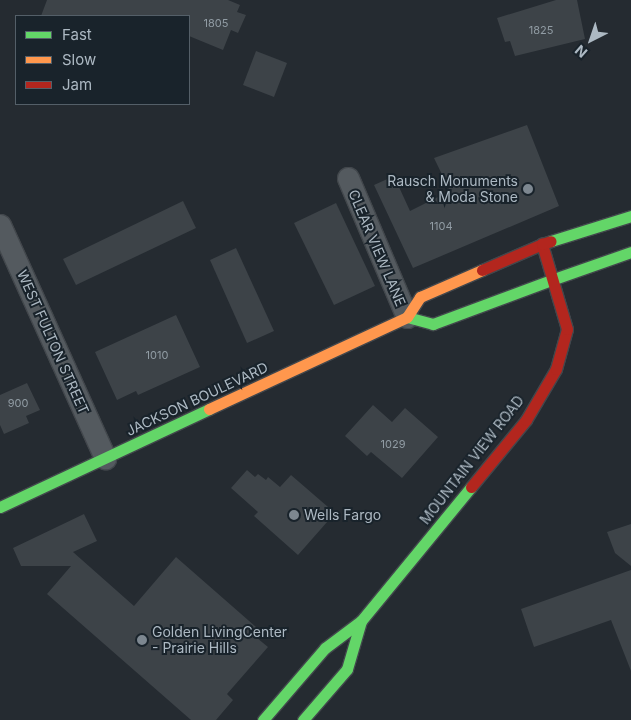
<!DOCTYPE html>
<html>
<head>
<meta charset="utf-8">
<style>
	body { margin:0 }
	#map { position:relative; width:631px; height:720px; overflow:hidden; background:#252b31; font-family:Inter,sans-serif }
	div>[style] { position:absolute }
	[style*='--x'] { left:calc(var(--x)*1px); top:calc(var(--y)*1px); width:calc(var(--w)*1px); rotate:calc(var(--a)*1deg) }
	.building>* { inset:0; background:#3d4348 }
	.roads { filter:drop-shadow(1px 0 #42474c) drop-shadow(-1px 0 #42474c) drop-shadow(0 1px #42474c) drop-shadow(0 -1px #42474c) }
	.street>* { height:21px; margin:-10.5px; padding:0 10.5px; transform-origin:10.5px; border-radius:10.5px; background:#545a5f }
	.fast>* { height:11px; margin:-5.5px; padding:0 5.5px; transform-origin:5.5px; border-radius:5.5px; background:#63d668 }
	.slow>* { height:11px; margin:-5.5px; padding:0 5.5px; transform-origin:5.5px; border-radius:5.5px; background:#ff974d }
	.jam>* { height:11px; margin:-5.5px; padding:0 5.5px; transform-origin:5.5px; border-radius:5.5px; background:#b3261e }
	.dots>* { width:14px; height:14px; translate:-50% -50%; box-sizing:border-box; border:2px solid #19232b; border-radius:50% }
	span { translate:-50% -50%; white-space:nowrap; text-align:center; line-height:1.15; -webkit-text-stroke:4px #19232b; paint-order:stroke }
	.number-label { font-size:11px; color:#919ca4 }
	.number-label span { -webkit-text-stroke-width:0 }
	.poi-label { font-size:14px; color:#adb9c3 }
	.right { translate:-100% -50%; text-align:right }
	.left { translate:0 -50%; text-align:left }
	.street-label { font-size:14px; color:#adb9c3 }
	.legend { position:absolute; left:15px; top:15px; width:175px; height:90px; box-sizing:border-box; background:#19232b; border:1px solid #545f68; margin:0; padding:6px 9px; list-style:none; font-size:15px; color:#adb9c3 }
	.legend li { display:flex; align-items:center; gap:10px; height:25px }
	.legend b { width:25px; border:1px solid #545f68 }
	.north { position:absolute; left:566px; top:15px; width:50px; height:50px; -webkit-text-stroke:4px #19232b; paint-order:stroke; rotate:221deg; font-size:14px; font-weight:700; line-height:20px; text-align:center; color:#adb9c3 }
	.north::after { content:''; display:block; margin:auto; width:18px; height:22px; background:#adb9c3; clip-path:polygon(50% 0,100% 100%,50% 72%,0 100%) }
</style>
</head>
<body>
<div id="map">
	<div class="building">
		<i style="clip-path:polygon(47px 0,228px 0,240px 5px,237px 12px,246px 15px,238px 33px,231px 30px,223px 50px,189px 36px,189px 16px,41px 16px)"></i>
		<i style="clip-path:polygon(556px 0,577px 0,585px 39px,515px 56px,510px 41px,505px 42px,497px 18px)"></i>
		<i style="clip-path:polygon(256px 51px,287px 63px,274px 97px,243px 85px)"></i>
		<i style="clip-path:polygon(527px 125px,559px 206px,413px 268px,374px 185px,394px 176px,410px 211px,450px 191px,434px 158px)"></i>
		<i style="clip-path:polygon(183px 201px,196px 228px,76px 285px,63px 259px)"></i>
		<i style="clip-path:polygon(336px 203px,375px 286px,334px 305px,294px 223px)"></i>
		<i style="clip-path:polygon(236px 248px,274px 331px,247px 343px,210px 260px)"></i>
		<i style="clip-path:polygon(176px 315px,200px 367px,138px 395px,136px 391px,117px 400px,95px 352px)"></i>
		<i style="clip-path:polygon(27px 383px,40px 410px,26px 416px,29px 423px,4px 434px,0 425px,0 395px)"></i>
		<i style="clip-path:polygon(373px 405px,392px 422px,405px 408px,438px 437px,402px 478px,371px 452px,367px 456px,345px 436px)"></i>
		<i style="clip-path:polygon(247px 470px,255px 477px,258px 474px,266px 480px,268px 477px,280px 487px,291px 475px,335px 513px,298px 555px,254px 516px,258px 512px,231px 488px)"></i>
		<i style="clip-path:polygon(84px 514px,97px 541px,73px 552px,134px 606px,176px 557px,256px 627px,251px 633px,268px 647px,227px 694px,233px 700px,216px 720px,191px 720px,47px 594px,71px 566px,21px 566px,13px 548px)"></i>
		<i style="clip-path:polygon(631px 524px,631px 566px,615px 553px,607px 532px)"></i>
		<i style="clip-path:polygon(631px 570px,631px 671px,611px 620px,534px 647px,521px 609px)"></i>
	</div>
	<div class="roads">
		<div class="street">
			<i style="--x:348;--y:178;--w:151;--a:67"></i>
			<i style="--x:0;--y:225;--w:256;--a:65.7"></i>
		</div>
		<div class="fast">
			<i style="--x:551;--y:241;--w:84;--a:-17.4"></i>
			<i style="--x:554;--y:279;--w:82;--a:-19.3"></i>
			<i style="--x:407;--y:317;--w:27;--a:15"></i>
			<i style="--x:433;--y:324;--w:129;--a:-20.4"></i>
			<i style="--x:0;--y:507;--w:231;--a:-25.1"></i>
			<i style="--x:263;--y:720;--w:95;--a:-49.3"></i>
			<i style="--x:325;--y:648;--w:45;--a:-36.9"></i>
			<i style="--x:361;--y:621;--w:173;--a:-50.6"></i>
			<i style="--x:303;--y:720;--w:67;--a:-49.2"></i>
			<i style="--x:347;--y:669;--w:50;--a:-73.7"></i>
		</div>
		<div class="slow">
			<i style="--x:209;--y:409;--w:218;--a:-24.9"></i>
			<i style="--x:407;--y:317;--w:24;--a:-57"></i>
			<i style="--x:420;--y:297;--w:68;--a:-23.5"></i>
		</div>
		<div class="jam">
			<i style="--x:482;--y:270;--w:65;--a:-23.4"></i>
			<i style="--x:471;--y:487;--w:87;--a:-50.6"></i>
			<i style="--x:526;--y:420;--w:59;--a:-59.5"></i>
			<i style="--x:556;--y:369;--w:41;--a:-74.6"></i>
			<i style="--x:567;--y:329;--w:89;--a:-106.4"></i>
			<i style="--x:542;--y:244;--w:9;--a:-18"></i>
		</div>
	</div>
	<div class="dots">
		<i style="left:528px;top:189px;background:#7d8790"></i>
		<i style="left:294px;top:515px;background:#7d8790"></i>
		<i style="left:142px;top:640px;background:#7d8790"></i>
	</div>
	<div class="number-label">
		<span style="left:216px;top:23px">1805</span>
		<span style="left:541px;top:30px">1825</span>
		<span style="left:441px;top:226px">1104</span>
		<span style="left:157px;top:355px">1010</span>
		<span style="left:18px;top:403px">900</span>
		<span style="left:393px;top:444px">1029</span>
	</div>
	<div class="poi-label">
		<span class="right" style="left:518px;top:189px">Rausch Monuments<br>&amp; Moda Stone</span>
		<span class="left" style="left:304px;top:515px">Wells Fargo</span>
		<span class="left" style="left:152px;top:640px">Golden LivingCenter<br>- Prairie Hills</span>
	</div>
	<div class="street-label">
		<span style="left:377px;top:248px;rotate:67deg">CLEAR VIEW LANE</span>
		<span style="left:53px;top:342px;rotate:66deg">WEST FULTON STREET</span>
		<span style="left:197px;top:399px;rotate:-25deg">JACKSON BOULEVARD</span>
		<span style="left:472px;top:460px;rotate:-52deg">MOUNTAIN VIEW ROAD</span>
	</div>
	<ul class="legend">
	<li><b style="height:6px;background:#63d668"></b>Fast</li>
	<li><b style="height:6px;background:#ff974d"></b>Slow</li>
	<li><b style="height:6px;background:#b3261e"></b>Jam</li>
	</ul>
	<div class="north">N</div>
</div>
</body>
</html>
